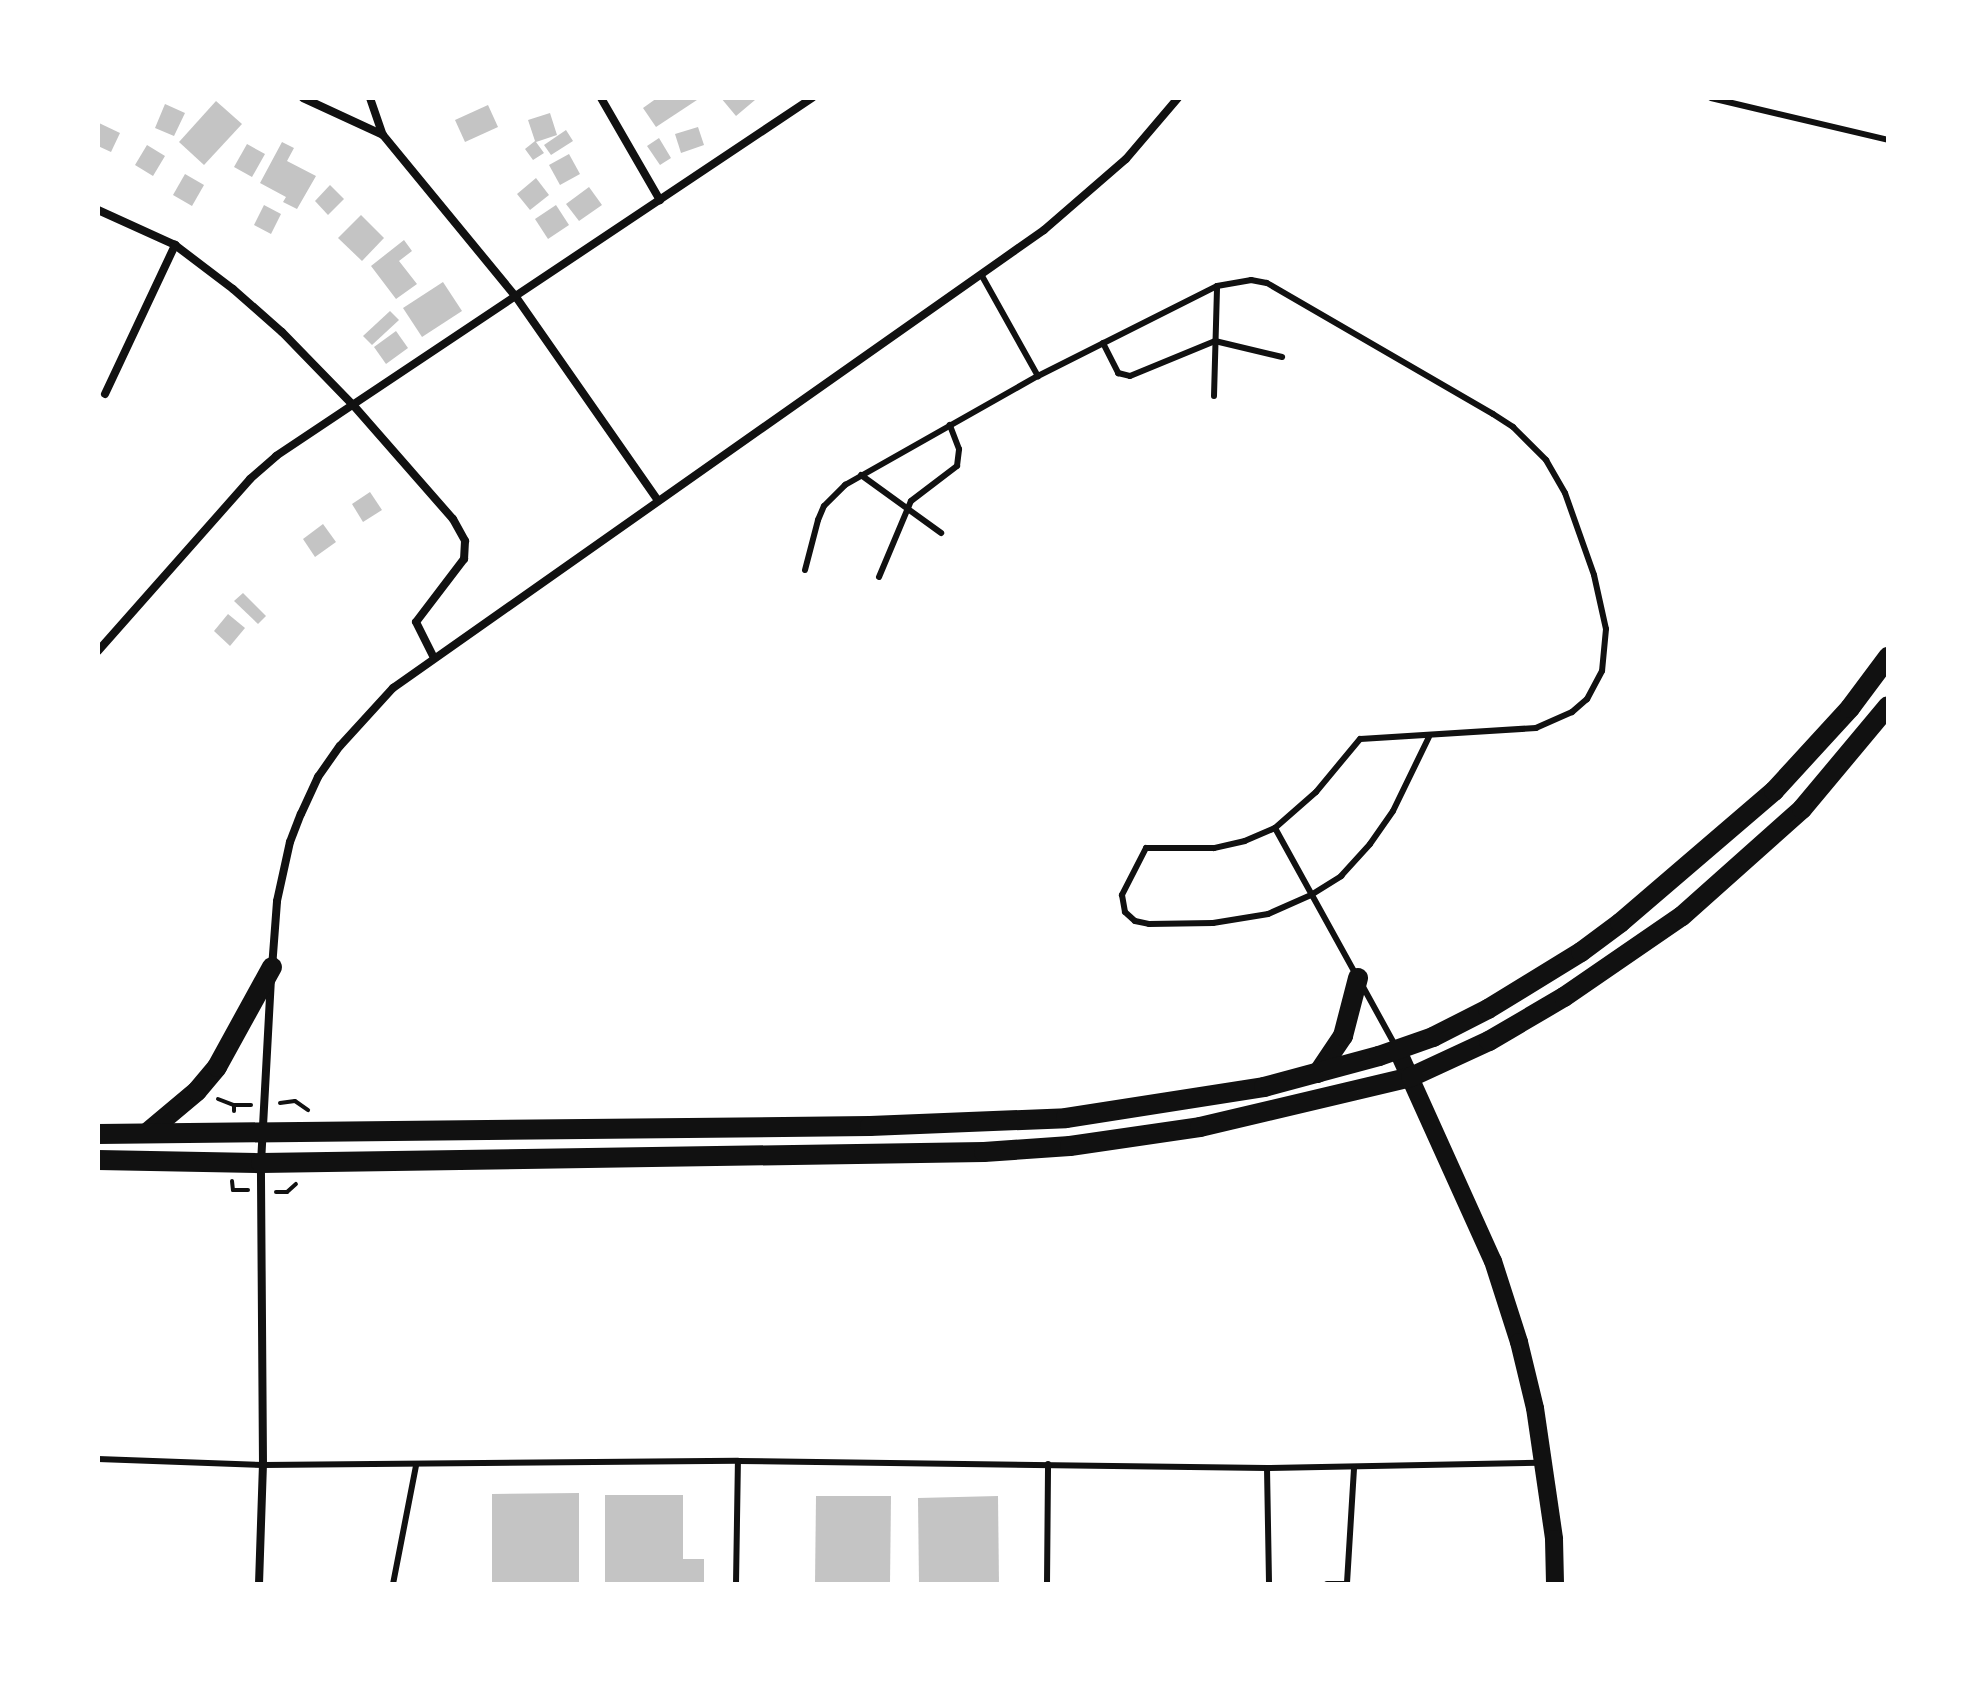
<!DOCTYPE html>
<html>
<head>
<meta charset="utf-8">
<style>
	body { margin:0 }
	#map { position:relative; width:1986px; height:1682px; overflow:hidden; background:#fff; font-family:Roboto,sans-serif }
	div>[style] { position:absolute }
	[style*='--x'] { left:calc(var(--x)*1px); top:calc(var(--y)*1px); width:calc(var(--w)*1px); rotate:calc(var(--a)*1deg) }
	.building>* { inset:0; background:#c4c4c4 }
	.path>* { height:4px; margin:-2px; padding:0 2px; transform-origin:2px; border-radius:2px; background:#111 }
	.service>* { height:6px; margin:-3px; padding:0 3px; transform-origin:3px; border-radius:3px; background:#111 }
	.minor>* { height:8px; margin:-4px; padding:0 4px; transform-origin:4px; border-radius:4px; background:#111 }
	.primary>* { height:18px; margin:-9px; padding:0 9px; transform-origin:9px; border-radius:9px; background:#111 }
	.trunk>* { height:20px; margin:-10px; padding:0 10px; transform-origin:10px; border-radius:10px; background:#111 }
	span { translate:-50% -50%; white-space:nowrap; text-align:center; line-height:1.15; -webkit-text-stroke:6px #fff; paint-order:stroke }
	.frame { position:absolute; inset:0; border:100px solid #fff; pointer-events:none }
</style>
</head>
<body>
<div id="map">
	<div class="building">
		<i style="clip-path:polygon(657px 98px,700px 98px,656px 127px,643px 108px)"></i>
		<i style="clip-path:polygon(721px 98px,753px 98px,755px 100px,736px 116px)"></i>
		<i style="clip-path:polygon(216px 101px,242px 124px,204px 165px,179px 142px)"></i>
		<i style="clip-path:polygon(165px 104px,185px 113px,174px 136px,155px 128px)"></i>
		<i style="clip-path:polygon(488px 105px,498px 127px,465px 142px,455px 120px)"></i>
		<i style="clip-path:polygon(550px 113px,557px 135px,536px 142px,544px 153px,533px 160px,525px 149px,535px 141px,528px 120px)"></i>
		<i style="clip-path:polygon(99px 123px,120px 133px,111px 152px,98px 146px)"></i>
		<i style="clip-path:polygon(698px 127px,704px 145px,681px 153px,675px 134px)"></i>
		<i style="clip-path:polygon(566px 130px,573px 141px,551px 155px,544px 145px)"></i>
		<i style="clip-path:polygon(659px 138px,671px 158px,660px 165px,647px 146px)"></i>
		<i style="clip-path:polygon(282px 142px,294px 148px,287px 161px,316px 176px,297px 209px,283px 202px,286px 197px,260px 183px)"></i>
		<i style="clip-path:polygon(247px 144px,265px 154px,252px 177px,234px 167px)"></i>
		<i style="clip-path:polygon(147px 145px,165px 156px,153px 176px,135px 165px)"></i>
		<i style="clip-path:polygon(569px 154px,580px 174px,560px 185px,549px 165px)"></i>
		<i style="clip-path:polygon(185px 174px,204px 185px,192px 206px,173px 195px)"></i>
		<i style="clip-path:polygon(536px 178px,549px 195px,530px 210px,517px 194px)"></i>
		<i style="clip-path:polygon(330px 185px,344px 199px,328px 215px,315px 201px)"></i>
		<i style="clip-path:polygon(589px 187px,602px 205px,579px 221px,566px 204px)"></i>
		<i style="clip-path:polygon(264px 205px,281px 214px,271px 234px,254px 225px)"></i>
		<i style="clip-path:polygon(556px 205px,569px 225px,548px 239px,535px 219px)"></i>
		<i style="clip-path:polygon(361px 215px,384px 238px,362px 261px,338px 238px)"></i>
		<i style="clip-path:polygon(404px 240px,412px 251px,399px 261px,417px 284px,396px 299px,371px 266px)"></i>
		<i style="clip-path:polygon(443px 282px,462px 311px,422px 337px,403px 308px)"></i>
		<i style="clip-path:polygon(390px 311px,399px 320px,372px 345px,363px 336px)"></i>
		<i style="clip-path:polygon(396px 331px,408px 348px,386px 364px,374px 347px)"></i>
		<i style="clip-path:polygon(370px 492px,382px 510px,363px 522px,352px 504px)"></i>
		<i style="clip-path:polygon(323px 524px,336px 542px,315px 557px,303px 539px)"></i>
		<i style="clip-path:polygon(243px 593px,266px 616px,258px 624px,234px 601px)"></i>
		<i style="clip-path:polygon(228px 614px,245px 628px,230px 646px,214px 631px)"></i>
		<i style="clip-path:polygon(579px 1493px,579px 1584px,492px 1584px,492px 1494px)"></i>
		<i style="clip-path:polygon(605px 1495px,683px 1495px,683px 1559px,704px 1559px,704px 1584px,605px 1584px)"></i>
		<i style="clip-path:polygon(816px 1496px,891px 1496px,890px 1584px,815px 1584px)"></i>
		<i style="clip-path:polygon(998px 1496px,999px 1584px,919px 1584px,918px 1498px)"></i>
	</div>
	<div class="path">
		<i style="--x:218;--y:1099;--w:17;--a:21"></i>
		<i style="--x:280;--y:1103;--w:15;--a:-8"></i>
		<i style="--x:295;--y:1101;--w:16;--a:35"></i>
		<i style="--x:234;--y:1111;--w:6;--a:-90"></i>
		<i style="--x:234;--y:1105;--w:17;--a:0"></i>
		<i style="--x:232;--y:1181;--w:9;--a:84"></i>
		<i style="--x:233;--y:1190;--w:15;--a:0"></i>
		<i style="--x:276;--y:1192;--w:11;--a:0"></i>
		<i style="--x:287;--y:1192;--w:12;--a:-42"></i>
	</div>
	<div class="service">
		<i style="--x:1711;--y:98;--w:182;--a:13.3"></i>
		<i style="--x:982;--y:276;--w:115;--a:60.8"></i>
		<i style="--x:1103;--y:343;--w:34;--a:63"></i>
		<i style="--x:1118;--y:373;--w:12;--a:14"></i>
		<i style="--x:1130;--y:376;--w:92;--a:-22.4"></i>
		<i style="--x:1215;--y:341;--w:69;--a:13.4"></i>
		<i style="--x:1214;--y:396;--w:110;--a:-88.4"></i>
		<i style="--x:861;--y:475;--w:99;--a:35.9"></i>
		<i style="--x:805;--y:570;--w:52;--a:-75.4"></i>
		<i style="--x:818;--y:520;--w:15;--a:-67"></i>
		<i style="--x:824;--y:506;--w:30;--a:-45"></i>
		<i style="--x:845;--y:485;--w:222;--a:-29.5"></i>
		<i style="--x:1038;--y:376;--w:200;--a:-26.7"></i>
		<i style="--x:1217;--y:286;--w:35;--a:-10"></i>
		<i style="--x:1251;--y:280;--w:16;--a:11"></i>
		<i style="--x:1267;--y:283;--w:261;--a:30.1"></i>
		<i style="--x:1493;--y:414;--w:24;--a:33"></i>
		<i style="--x:1513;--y:427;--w:47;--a:45"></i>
		<i style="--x:1546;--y:460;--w:38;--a:60"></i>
		<i style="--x:1565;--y:493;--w:87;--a:70.5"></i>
		<i style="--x:1594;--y:575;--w:55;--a:77.5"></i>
		<i style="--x:1606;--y:629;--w:42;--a:95.4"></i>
		<i style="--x:1602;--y:671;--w:32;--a:118"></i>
		<i style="--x:1587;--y:699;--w:20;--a:139"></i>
		<i style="--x:1572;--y:712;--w:39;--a:156"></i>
		<i style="--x:1536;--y:728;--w:176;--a:176.4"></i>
		<i style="--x:1360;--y:739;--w:69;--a:129.7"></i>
		<i style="--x:1316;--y:792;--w:55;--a:138.7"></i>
		<i style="--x:1275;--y:828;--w:33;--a:157"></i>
		<i style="--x:1245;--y:841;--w:32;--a:167"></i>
		<i style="--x:1214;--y:848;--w:68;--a:180"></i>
		<i style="--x:1146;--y:848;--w:53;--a:117.1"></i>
		<i style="--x:1122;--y:895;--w:17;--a:80"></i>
		<i style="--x:1125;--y:912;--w:13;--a:42"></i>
		<i style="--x:1135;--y:921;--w:14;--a:12"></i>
		<i style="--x:1149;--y:924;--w:64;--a:-0.9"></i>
		<i style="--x:1213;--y:923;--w:56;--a:-9.3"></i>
		<i style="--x:1268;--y:914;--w:47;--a:-23.8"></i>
		<i style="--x:1311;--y:895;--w:36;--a:-32"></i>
		<i style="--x:1341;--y:876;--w:43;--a:-47.8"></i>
		<i style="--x:1370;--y:844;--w:40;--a:-55.1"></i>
		<i style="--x:1393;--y:811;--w:82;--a:-64.1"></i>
		<i style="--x:879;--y:577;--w:82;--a:-67.2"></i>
		<i style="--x:911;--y:501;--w:58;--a:-37.3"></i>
		<i style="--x:957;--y:466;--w:17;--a:-83"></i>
		<i style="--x:959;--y:449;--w:26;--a:-111"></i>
		<i style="--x:1275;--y:828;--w:168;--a:61.1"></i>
		<i style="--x:1362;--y:985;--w:68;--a:61.2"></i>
		<i style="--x:98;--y:1459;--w:165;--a:2.1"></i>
		<i style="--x:263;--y:1465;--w:475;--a:-0.5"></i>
		<i style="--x:738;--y:1461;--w:529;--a:0.76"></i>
		<i style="--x:1267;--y:1468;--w:116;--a:89"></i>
		<i style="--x:1267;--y:1468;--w:272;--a:-1.1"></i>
		<i style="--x:1347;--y:1583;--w:116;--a:-86.5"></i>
		<i style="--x:393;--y:1584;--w:120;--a:-79"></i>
		<i style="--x:736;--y:1584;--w:123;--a:-89.1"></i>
		<i style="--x:1047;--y:1584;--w:120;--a:-89.5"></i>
		<i style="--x:1327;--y:1584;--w:20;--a:0"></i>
	</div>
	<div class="minor">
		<i style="--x:303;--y:98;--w:88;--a:24.8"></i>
		<i style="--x:370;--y:98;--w:39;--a:71"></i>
		<i style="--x:383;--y:135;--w:210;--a:50.6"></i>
		<i style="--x:516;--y:297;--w:246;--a:55.1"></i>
		<i style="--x:601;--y:98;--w:118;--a:60"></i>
		<i style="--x:98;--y:210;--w:85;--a:24.4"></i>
		<i style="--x:175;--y:245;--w:73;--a:37.2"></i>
		<i style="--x:233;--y:289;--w:65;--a:41.3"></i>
		<i style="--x:282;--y:332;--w:103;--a:45.8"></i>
		<i style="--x:354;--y:406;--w:150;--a:48.8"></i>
		<i style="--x:453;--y:519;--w:25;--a:61"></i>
		<i style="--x:465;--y:541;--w:18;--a:93"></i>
		<i style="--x:464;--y:559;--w:79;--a:127.3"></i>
		<i style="--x:416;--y:622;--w:40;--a:63.4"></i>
		<i style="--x:105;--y:394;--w:165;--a:-64.8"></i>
		<i style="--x:98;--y:651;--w:230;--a:-48.5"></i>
		<i style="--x:250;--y:479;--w:35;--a:-41"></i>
		<i style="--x:276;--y:456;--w:645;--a:-33.74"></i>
		<i style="--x:272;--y:968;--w:67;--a:-85.7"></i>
		<i style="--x:277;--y:901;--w:60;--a:-77.6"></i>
		<i style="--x:290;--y:842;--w:30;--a:-69"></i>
		<i style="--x:301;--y:814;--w:41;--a:-65.3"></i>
		<i style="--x:318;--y:777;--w:38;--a:-55"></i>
		<i style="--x:340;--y:746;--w:79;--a:-47.6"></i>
		<i style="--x:393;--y:688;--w:796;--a:-35.13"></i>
		<i style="--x:1044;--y:230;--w:108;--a:-40.9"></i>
		<i style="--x:1126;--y:159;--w:80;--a:-49.6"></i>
		<i style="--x:259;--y:1584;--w:119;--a:-88.1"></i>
		<i style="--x:263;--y:1465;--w:302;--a:-90.4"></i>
		<i style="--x:261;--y:1163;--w:182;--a:-86.9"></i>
	</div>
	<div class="primary">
		<i style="--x:1398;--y:1051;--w:230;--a:65.7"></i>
		<i style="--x:1493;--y:1261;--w:85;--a:72.2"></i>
		<i style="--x:1519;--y:1342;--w:68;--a:76.4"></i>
		<i style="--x:1535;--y:1408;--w:132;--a:81.7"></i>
		<i style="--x:1554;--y:1539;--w:45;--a:88.7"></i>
	</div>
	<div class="trunk">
		<i style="--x:1318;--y:1073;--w:45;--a:-56"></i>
		<i style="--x:1343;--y:1036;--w:60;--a:-75.5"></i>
		<i style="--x:147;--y:1133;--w:65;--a:-40"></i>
		<i style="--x:197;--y:1091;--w:31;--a:-50"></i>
		<i style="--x:217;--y:1067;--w:114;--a:-61.2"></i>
		<i style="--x:98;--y:1134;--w:772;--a:-0.59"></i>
		<i style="--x:870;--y:1126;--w:196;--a:-2.3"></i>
		<i style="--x:1066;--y:1118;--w:200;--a:-8.9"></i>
		<i style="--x:1264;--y:1087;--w:119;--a:-15.1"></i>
		<i style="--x:1379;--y:1056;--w:57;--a:-19.4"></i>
		<i style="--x:1433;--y:1037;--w:62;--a:-27"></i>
		<i style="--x:1488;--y:1009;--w:109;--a:-31.5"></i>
		<i style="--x:1581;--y:952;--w:49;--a:-36.6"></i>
		<i style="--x:1620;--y:923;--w:203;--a:-40.6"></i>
		<i style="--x:1774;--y:791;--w:113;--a:-47.5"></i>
		<i style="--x:1850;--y:708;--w:64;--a:-53.3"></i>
		<i style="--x:98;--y:1160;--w:163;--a:1.1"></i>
		<i style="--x:261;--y:1163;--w:723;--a:-0.87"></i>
		<i style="--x:984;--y:1152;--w:86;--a:-4"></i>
		<i style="--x:1070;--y:1146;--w:131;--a:-8.3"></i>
		<i style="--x:1200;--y:1127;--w:217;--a:-13.3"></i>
		<i style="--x:1411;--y:1077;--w:86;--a:-24.8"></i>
		<i style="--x:1489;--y:1041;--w:87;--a:-30.4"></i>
		<i style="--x:1564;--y:997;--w:143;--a:-34.5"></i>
		<i style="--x:1682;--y:916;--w:161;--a:-41.7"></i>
		<i style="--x:1802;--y:809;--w:134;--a:-50.1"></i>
	</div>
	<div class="frame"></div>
</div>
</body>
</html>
